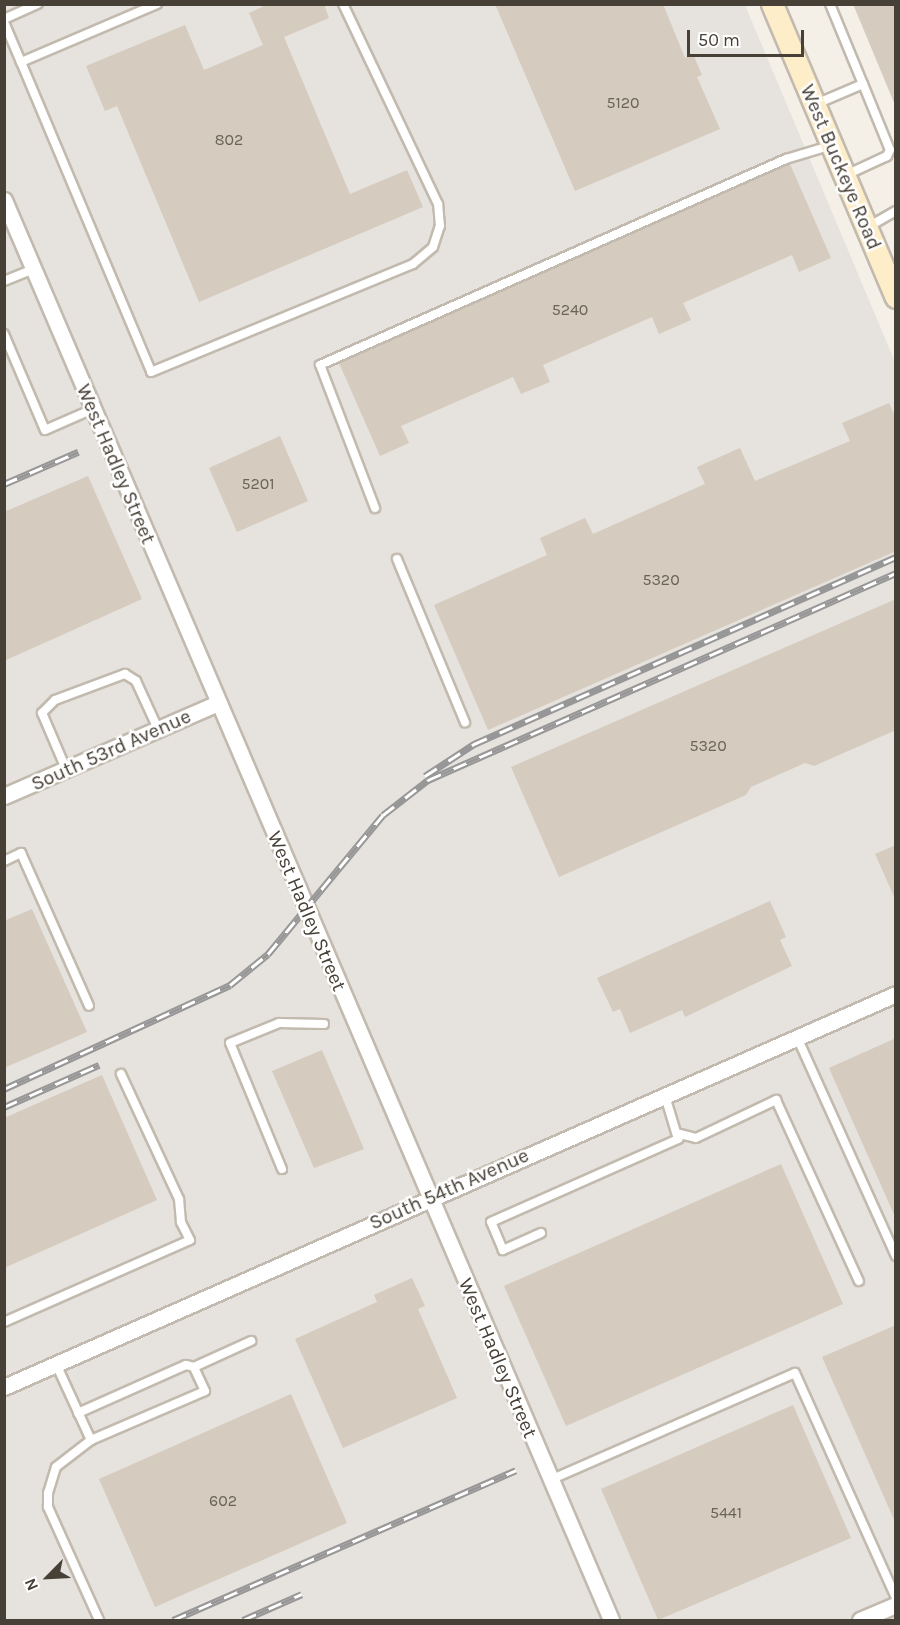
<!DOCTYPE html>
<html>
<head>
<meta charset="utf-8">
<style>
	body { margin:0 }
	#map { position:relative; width:900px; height:1625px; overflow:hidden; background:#f4f0e8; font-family:Karla,sans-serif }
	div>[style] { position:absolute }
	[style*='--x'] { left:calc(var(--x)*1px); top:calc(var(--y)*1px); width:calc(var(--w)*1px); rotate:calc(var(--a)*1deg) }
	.industrial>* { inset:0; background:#e6e2dd }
	.building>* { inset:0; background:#d5cbbe }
	.roads { filter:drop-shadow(2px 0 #c2baae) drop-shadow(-2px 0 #c2baae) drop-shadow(0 2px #c2baae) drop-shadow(0 -2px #c2baae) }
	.lane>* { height:8px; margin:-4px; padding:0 4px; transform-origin:4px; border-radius:4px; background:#fff }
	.street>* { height:15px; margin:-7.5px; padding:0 7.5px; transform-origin:7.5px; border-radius:7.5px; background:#fff }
	.secondary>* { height:21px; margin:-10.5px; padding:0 10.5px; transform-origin:10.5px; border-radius:10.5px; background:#fdedc9 }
	.rail>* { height:7px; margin-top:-3.5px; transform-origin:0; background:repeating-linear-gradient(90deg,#fff 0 14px,#979797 0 28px); box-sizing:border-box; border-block:2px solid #979797 }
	span { translate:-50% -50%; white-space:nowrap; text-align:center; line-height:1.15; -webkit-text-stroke:5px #fff; paint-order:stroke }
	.number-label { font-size:16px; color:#6a6359 }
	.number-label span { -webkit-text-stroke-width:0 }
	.street-label { font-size:20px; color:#474037 }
	.frame { position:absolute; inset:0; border:6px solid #474037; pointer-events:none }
	.north { position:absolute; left:18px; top:1547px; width:60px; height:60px; -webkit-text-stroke:4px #fff; paint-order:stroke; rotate:246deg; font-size:16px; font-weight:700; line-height:24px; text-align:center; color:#474037 }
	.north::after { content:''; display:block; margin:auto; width:21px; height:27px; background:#474037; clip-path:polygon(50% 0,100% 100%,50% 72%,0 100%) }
	.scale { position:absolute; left:687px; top:30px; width:117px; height:27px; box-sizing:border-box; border:3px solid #474037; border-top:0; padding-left:8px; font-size:18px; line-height:21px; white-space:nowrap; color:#474037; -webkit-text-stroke:4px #fff; paint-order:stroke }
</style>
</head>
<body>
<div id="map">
	<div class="industrial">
		<i style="clip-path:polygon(5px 5px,745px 5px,895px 362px,895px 1620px,5px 1620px)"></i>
	</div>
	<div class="building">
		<i style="clip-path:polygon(268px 4px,324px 4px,329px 18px,284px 37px,350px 194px,407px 170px,423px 207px,199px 302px,117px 106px,105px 111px,86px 66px,185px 25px,204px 70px,263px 45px,249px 13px)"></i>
		<i style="clip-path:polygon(495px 4px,663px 4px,685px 58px,693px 54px,702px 75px,697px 77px,720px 129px,575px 191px)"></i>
		<i style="clip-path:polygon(853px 4px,896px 4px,895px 105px)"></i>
		<i style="clip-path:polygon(790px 164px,831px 258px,799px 272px,792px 255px,683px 303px,691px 320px,659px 334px,652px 317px,543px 365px,550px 382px,521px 394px,513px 377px,401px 426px,409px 443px,380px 456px,339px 363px)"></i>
		<i style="clip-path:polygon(889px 403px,896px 418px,896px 551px,488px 730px,434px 605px,547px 555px,540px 538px,585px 518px,593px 534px,705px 484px,697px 467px,740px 448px,755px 481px,850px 441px,842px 423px)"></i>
		<i style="clip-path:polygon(280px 436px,308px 501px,237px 532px,209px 468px)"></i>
		<i style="clip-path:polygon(88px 476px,142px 599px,4px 661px,4px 512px)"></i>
		<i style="clip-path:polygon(896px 599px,896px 730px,814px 766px,805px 763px,751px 787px,746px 795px,559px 877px,511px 767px)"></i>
		<i style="clip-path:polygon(896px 845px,896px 901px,875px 854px)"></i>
		<i style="clip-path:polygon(770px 901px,786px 937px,780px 940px,792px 966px,685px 1017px,682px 1010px,630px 1033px,620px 1009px,613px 1012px,597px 978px)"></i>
		<i style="clip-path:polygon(32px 909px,87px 1032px,4px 1068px,4px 921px)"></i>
		<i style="clip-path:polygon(896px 1038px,896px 1219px,829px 1068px)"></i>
		<i style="clip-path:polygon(322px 1050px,364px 1149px,314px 1168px,272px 1071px)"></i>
		<i style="clip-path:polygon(102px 1075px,157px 1200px,4px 1268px,4px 1118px)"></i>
		<i style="clip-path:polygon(781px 1164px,843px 1304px,566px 1426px,504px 1286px)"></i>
		<i style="clip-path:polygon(412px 1278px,425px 1306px,418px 1309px,457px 1398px,343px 1448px,295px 1339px,377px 1302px,374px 1295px)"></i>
		<i style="clip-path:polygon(896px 1325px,896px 1524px,822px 1357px)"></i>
		<i style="clip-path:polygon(291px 1394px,347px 1523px,155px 1607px,99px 1479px)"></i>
		<i style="clip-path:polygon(793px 1405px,851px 1538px,658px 1620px,601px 1489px)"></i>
	</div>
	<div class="roads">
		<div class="lane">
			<i style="--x:157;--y:4;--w:148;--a:156.9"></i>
			<i style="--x:21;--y:62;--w:336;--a:67.2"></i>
			<i style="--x:151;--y:372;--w:283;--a:-22.4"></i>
			<i style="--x:413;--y:264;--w:26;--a:-40"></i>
			<i style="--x:433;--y:247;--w:22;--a:-72"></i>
			<i style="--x:440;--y:226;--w:22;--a:-95"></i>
			<i style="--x:438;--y:204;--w:221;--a:-115.4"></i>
			<i style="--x:830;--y:4;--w:87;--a:67.6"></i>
			<i style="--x:4;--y:19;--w:37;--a:-24"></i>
			<i style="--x:4;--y:22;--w:43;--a:67"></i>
			<i style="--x:816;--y:104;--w:51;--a:-23.1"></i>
			<i style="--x:863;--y:84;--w:71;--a:67.8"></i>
			<i style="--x:890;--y:150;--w:7;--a:117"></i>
			<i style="--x:887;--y:156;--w:45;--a:155.1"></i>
			<i style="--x:868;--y:227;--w:32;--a:-30"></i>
			<i style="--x:4;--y:281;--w:32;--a:-22"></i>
			<i style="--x:4;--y:334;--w:104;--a:66.9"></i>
			<i style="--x:45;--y:430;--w:52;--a:-23.6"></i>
			<i style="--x:375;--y:508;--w:153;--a:-111"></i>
			<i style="--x:320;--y:365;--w:510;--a:-23.85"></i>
			<i style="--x:786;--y:159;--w:45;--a:-16.8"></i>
			<i style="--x:397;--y:559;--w:177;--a:67.4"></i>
			<i style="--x:66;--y:769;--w:61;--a:-113.2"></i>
			<i style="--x:42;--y:713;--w:18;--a:-45"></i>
			<i style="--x:55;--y:700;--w:75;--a:-20.4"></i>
			<i style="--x:125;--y:674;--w:13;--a:32"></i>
			<i style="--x:136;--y:681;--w:53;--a:65.4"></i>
			<i style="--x:4;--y:861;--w:19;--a:-25"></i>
			<i style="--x:21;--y:853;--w:167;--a:66"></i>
			<i style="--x:797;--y:1037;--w:240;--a:65.7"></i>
			<i style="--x:680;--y:1134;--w:16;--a:14"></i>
			<i style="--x:696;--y:1138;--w:89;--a:-25.4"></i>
			<i style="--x:776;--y:1100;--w:199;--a:65.4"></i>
			<i style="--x:282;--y:1169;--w:136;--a:-112.4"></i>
			<i style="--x:230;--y:1043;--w:53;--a:-22.2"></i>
			<i style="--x:279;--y:1023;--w:45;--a:1.3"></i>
			<i style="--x:541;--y:1233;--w:42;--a:155.9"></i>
			<i style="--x:503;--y:1250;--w:30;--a:-113"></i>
			<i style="--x:491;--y:1222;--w:205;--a:-23.9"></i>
			<i style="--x:678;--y:1139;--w:45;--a:-106.8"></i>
			<i style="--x:4;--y:1322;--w:203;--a:-23.8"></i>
			<i style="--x:190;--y:1240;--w:20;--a:-117"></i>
			<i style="--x:181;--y:1222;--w:23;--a:-95"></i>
			<i style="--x:179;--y:1199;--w:138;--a:-114.9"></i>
			<i style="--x:56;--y:1364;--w:84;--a:65.3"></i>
			<i style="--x:91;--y:1440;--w:124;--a:-23.3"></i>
			<i style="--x:205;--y:1391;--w:26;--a:-115"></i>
			<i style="--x:194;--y:1367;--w:63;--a:-24.5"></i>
			<i style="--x:78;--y:1413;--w:118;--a:-24"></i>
			<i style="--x:186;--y:1365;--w:8;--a:14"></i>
			<i style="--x:91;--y:1440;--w:44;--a:142.4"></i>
			<i style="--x:56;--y:1467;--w:27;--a:107"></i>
			<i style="--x:48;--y:1493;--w:14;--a:90"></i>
			<i style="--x:48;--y:1507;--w:124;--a:65.7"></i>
			<i style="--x:550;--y:1480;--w:267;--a:-23.6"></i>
			<i style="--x:795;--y:1373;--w:247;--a:65.8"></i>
		</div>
		<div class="street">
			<i style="--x:4;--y:200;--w:1544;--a:66.85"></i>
			<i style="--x:4;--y:796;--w:233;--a:-23.5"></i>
			<i style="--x:4;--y:1387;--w:975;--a:-23.78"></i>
			<i style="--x:860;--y:1620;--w:39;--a:-23"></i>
		</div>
		<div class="secondary">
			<i style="--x:772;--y:4;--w:318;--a:67.1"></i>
		</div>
	</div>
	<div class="rail">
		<i style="--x:4;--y:484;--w:81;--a:-23.4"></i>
		<i style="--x:425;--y:776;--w:59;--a:-33.1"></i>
		<i style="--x:474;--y:744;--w:462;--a:-23.9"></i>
		<i style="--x:4;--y:1089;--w:249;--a:-24.7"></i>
		<i style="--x:230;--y:985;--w:49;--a:-39.2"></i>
		<i style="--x:268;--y:954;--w:180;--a:-50.4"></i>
		<i style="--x:383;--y:815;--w:57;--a:-37.9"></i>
		<i style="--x:428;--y:780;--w:512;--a:-23.86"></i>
		<i style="--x:4;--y:1107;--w:104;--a:-23.9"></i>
		<i style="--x:173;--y:1620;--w:374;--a:-23.6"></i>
		<i style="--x:243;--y:1620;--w:64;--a:-23.8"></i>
	</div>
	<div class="number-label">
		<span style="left:623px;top:103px">5120</span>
		<span style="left:229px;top:140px">802</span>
		<span style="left:570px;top:310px">5240</span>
		<span style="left:258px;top:484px">5201</span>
		<span style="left:661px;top:580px">5320</span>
		<span style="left:708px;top:746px">5320</span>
		<span style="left:223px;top:1501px">602</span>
		<span style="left:726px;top:1513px">5441</span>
	</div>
	<div class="street-label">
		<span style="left:841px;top:167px;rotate:67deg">West Buckeye Road</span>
		<span style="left:116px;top:464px;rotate:67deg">West Hadley Street</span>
		<span style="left:111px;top:750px;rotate:-24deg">South 53rd Avenue</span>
		<span style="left:307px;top:911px;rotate:67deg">West Hadley Street</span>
		<span style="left:449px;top:1189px;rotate:-24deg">South 54th Avenue</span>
		<span style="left:498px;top:1358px;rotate:67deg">West Hadley Street</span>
	</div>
	<div class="frame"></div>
	<div class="north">N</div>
	<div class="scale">50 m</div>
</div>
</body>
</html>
